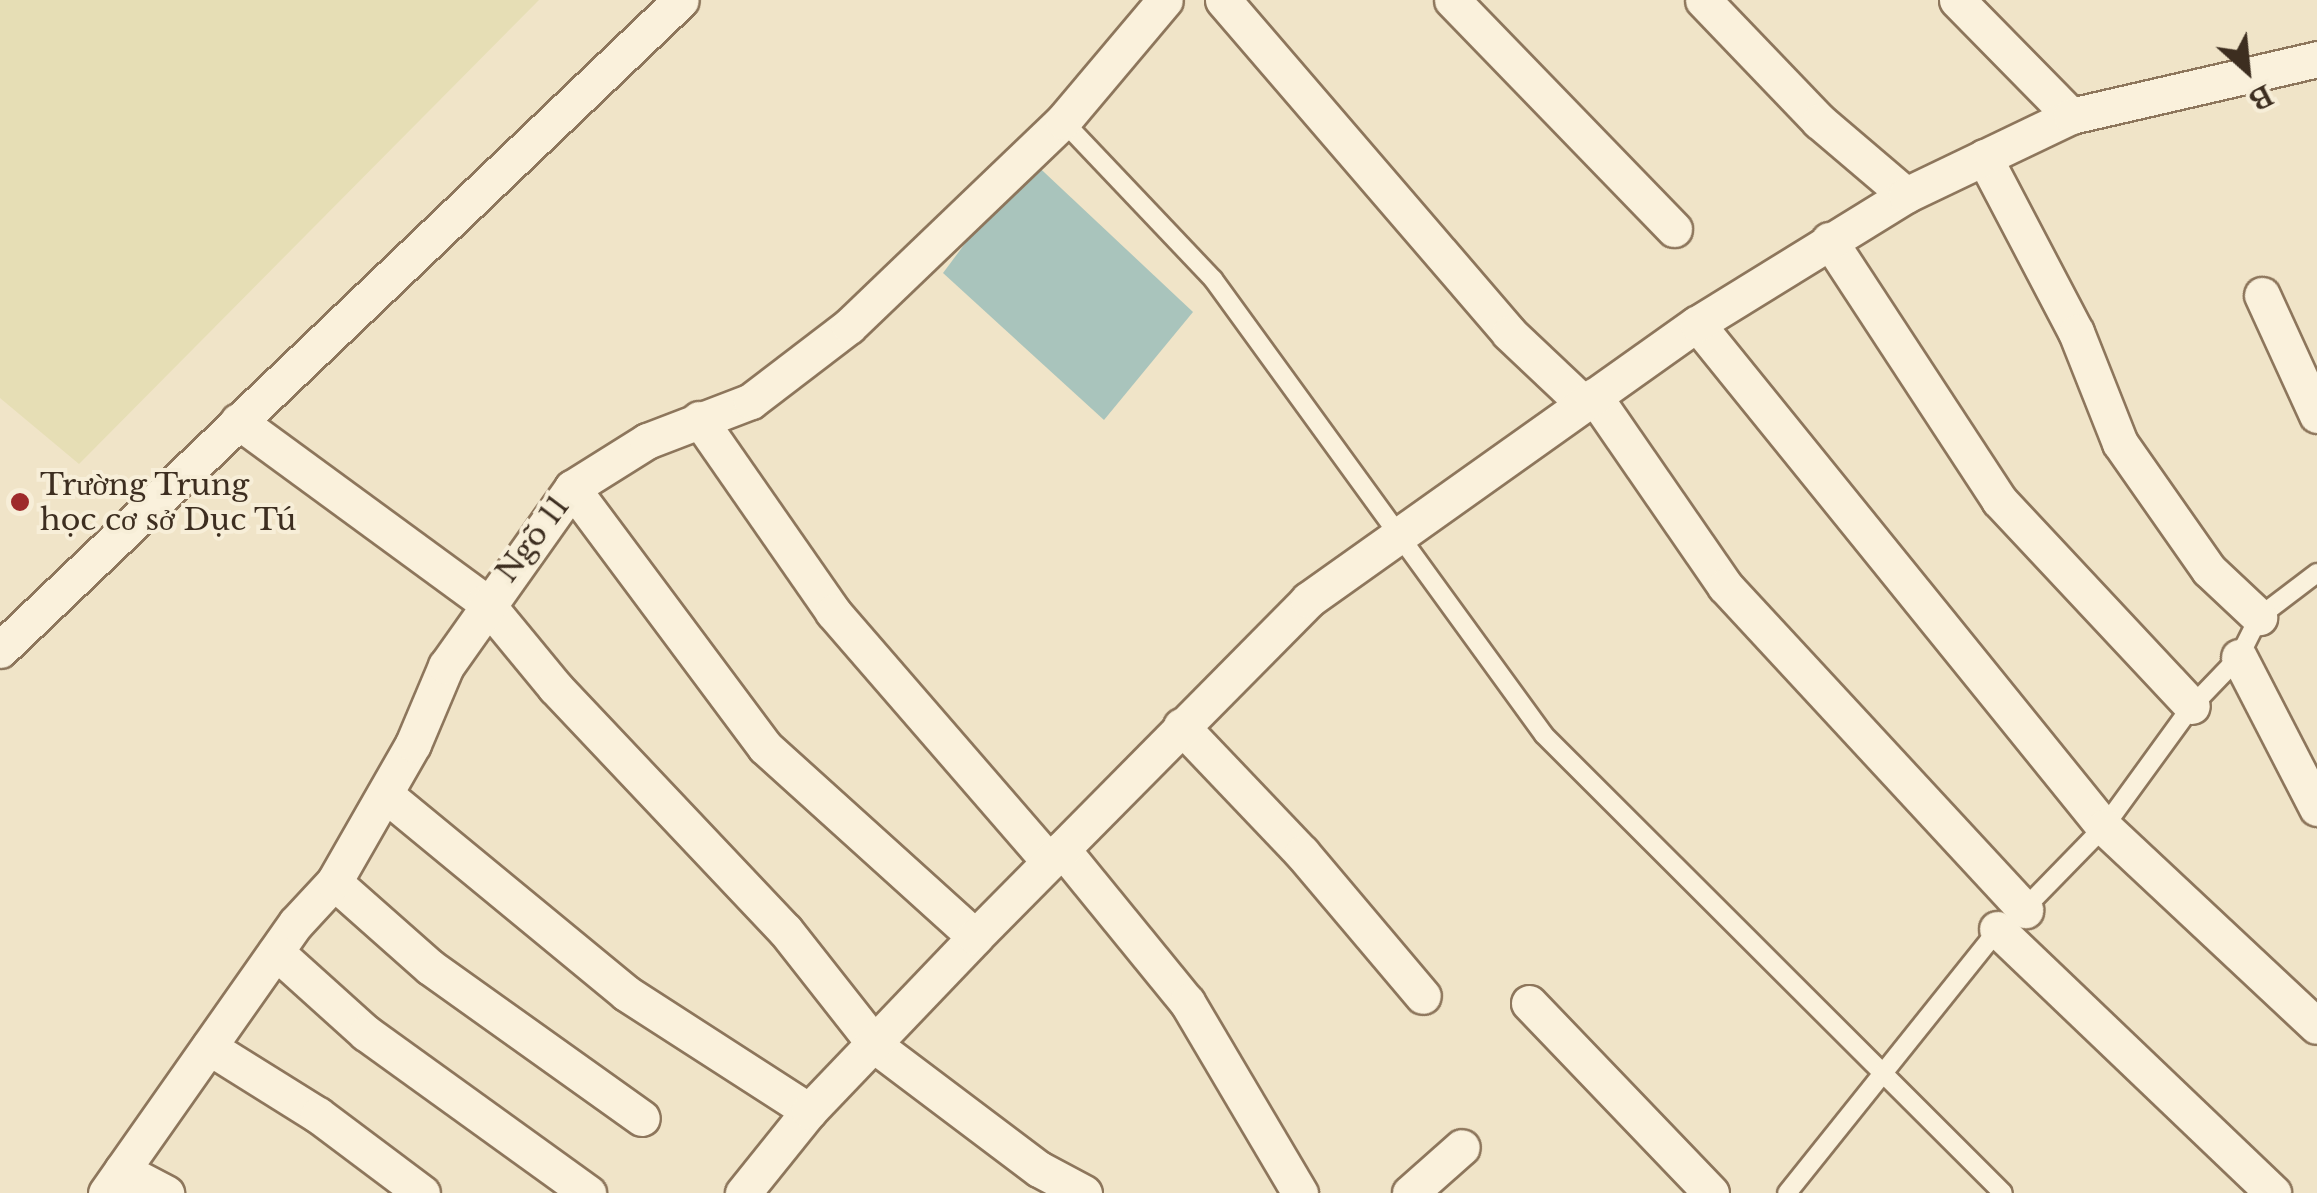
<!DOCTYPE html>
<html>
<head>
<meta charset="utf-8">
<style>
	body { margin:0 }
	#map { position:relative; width:2317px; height:1193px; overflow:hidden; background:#f0e4c8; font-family:"Libre Baskerville",serif }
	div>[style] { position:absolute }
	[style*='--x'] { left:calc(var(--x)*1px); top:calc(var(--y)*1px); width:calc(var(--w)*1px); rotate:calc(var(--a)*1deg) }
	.farmland>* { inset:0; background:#e6deb5 }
	.water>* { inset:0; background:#a9c4bc }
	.roads { filter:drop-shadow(2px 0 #8d765c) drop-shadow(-2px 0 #8d765c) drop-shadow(0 2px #8d765c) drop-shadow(0 -2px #8d765c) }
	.lane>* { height:18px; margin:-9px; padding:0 9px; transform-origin:9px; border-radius:9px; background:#faf1dc }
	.street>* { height:35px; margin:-17.5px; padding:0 17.5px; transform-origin:17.5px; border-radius:17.5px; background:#faf1dc }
	.dots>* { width:28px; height:28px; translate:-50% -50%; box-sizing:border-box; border:5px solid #f7eed8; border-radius:50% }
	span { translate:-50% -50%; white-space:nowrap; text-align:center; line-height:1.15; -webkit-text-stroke:8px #f7eed8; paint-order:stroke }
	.poi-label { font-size:30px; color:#3d2e20 }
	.left { translate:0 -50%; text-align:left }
	.street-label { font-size:30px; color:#3d2e20 }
	.north { position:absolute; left:2197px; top:20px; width:100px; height:100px; -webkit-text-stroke:8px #f7eed8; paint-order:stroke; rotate:153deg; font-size:28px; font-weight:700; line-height:40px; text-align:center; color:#3d2e20 }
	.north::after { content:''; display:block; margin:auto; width:35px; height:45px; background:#3d2e20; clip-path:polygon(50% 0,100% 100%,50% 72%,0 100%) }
</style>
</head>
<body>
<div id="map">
	<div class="farmland">
		<i style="clip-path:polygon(0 0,539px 0,79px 464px,0 398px)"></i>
	</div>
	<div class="water">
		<i style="clip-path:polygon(1029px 158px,1193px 312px,1104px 420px,943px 273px)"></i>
	</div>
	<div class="roads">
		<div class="lane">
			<i style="--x:1063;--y:121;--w:218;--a:46.5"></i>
			<i style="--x:1213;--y:279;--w:563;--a:54.02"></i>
			<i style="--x:1544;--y:735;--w:648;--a:44.94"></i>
			<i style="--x:2021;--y:912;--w:119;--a:-45.7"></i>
			<i style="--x:2104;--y:827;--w:150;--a:-54"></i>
			<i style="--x:2192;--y:706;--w:68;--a:-46.2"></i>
			<i style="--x:2239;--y:657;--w:45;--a:-63.4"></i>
			<i style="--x:2259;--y:617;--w:73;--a:-37.2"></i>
			<i style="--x:1787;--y:1193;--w:341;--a:-51.3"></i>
		</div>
		<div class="street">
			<i style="--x:1223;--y:0;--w:439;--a:49.3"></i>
			<i style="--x:1509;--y:333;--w:103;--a:43.4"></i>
			<i style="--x:1452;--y:0;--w:319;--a:45.9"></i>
			<i style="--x:1703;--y:0;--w:168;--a:46.2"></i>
			<i style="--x:1819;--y:121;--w:114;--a:40.4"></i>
			<i style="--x:1957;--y:0;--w:163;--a:45.5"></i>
			<i style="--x:1984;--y:157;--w:198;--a:62.3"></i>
			<i style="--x:2076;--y:332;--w:119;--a:68.4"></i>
			<i style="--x:2120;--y:443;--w:155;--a:55"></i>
			<i style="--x:2209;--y:570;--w:69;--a:43.2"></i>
			<i style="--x:1829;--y:240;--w:311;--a:56.8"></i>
			<i style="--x:1999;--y:500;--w:282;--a:46.9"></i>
			<i style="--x:2262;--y:295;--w:132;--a:65.4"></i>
			<i style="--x:1697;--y:324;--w:647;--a:51.02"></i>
			<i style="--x:2104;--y:827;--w:291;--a:43.1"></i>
			<i style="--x:1594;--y:396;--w:231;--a:55.4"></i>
			<i style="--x:1725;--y:586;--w:442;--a:47.2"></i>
			<i style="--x:699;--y:419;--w:235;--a:55.2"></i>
			<i style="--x:833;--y:612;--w:330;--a:49.1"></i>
			<i style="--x:238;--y:421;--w:306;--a:36.2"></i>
			<i style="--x:485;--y:602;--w:110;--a:50.5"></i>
			<i style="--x:555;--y:687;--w:335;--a:46.6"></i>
			<i style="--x:785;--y:930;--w:149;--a:51.8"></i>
			<i style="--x:877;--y:1047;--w:203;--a:37"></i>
			<i style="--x:1039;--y:1169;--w:51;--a:28.1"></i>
			<i style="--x:572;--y:488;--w:323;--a:53.3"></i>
			<i style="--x:765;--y:747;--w:283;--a:42.1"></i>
			<i style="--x:0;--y:650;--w:941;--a:-43.67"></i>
			<i style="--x:2239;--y:657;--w:170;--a:62.7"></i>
			<i style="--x:1181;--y:726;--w:175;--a:46.4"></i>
			<i style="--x:1302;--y:853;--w:187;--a:49.8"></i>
			<i style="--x:386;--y:795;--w:311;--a:39.5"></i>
			<i style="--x:626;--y:993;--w:218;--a:32.8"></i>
			<i style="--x:1062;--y:849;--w:198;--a:50.8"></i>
			<i style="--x:1187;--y:1002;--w:222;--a:59.4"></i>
			<i style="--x:334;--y:882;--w:128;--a:41.5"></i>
			<i style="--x:430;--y:967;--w:260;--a:35.5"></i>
			<i style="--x:1997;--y:929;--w:382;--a:43.7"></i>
			<i style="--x:276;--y:952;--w:121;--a:42"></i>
			<i style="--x:366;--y:1033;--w:274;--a:35.8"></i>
			<i style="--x:1529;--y:1003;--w:263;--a:46.2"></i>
			<i style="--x:209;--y:1047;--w:128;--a:32"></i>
			<i style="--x:318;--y:1115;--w:130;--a:36.9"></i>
			<i style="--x:122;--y:1170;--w:50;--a:27.6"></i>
			<i style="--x:106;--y:1193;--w:330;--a:-54.9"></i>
			<i style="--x:296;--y:923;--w:56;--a:-47.2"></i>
			<i style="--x:334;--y:882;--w:159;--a:-60.2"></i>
			<i style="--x:413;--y:744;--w:85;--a:-67.1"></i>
			<i style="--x:446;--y:666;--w:218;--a:-54.7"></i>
			<i style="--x:572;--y:488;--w:89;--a:-32.1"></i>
			<i style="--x:647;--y:441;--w:111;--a:-21"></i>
			<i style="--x:751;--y:401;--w:123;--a:-37.4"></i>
			<i style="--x:849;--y:326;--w:296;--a:-43.8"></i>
			<i style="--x:1063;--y:121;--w:158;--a:-49.9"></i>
			<i style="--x:743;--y:1193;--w:105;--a:-51.2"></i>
			<i style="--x:809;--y:1111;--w:240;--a:-46.3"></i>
			<i style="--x:975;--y:937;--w:474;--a:-45.3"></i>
			<i style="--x:1308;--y:600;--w:477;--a:-35.4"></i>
			<i style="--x:1697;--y:324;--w:246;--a:-31.7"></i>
			<i style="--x:1906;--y:195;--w:183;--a:-25.6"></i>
			<i style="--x:2071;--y:116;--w:253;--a:-13"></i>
			<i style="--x:1410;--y:1193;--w:69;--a:-41.5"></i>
		</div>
	</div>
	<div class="dots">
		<i style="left:20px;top:502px;background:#9e2a2b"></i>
	</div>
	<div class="poi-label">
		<span class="left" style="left:40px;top:502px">Trường Trung<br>học cơ sở Dục Tú</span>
	</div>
	<div class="street-label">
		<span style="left:533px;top:539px;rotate:-53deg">Ngõ 11</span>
	</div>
	<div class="north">B</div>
</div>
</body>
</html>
